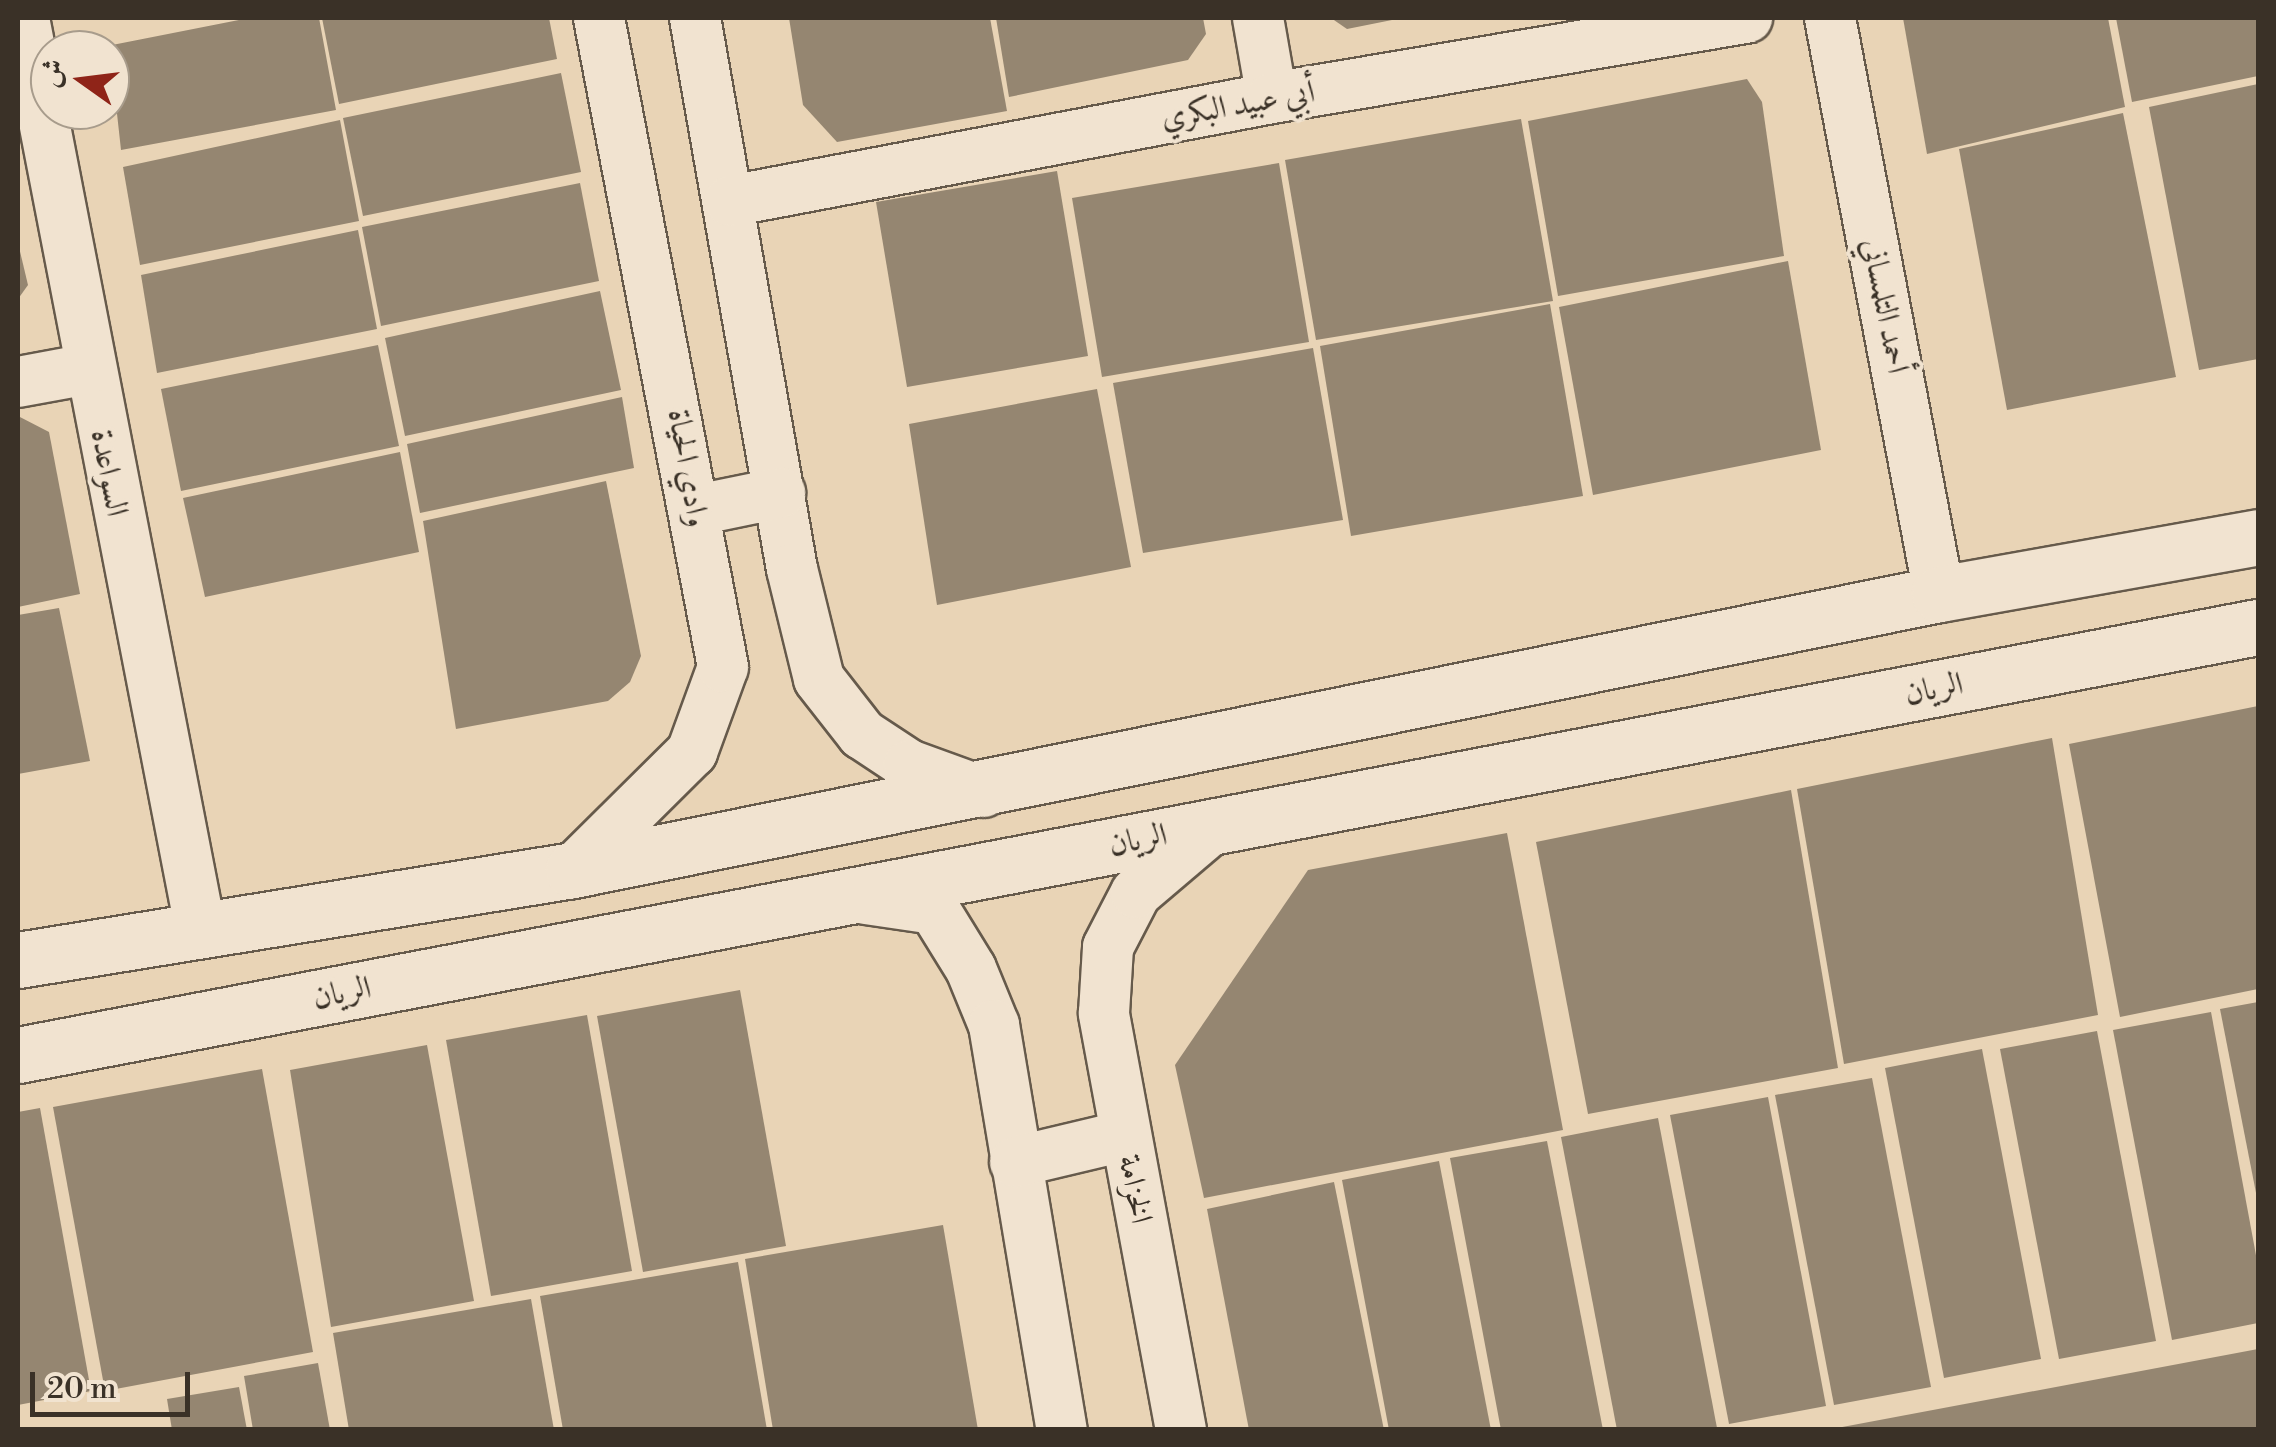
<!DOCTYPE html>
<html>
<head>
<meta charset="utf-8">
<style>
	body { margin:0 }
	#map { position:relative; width:2276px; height:1447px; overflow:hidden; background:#e9d4b6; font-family:"Libre Bodoni",Amiri,serif }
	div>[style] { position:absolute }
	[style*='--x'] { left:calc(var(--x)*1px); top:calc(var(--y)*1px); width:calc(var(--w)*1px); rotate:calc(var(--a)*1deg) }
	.building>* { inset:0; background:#958671 }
	.roads { filter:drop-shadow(2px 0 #665a4b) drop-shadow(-2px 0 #665a4b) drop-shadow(0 2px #665a4b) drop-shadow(0 -2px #665a4b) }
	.street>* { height:50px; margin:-25px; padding:0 25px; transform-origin:25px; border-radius:25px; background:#f1e3d0 }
	.secondary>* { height:55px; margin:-27.5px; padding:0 27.5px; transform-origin:27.5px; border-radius:27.5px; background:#f1e3d0 }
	span { translate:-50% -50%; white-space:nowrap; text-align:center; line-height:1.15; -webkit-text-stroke:8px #f1e3d0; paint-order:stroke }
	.street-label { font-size:32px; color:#3a3127 }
	.frame { position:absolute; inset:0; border:20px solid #3a3127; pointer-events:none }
	.north { position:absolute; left:30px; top:30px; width:100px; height:100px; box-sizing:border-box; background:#f1e3d0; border:2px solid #a89c8c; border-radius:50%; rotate:284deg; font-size:28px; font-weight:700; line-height:40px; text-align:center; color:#3a3127 }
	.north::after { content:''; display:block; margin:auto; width:35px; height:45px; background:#8f2418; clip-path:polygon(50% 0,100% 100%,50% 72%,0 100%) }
	.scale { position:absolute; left:30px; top:1372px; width:160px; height:45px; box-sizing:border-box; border:5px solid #3a3127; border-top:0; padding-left:12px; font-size:30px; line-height:35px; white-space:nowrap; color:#3a3127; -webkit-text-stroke:8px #f1e3d0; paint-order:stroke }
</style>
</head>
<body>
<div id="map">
	<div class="building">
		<i style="clip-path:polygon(249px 18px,319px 18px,336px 110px,121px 150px,110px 50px,102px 47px)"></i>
		<i style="clip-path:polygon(322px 18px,549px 18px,557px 59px,339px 104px)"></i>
		<i style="clip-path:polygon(789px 18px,990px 18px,1007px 111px,837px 142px,803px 105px)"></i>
		<i style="clip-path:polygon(996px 18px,1203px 18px,1206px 34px,1188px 60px,1009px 97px)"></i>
		<i style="clip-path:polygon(1331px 18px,1397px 18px,1397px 19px,1347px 29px)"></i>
		<i style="clip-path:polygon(1903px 18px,2108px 18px,2125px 107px,1927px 154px)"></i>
		<i style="clip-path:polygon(2116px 18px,2258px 18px,2258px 76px,2132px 102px)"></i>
		<i style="clip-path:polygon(561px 73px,581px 172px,363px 216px,343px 118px)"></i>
		<i style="clip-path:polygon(1747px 79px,1762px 102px,1784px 256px,1558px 296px,1528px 121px)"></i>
		<i style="clip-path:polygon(2258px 84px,2258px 359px,2199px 370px,2149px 107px)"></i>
		<i style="clip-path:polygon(2123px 113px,2176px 377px,2007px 410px,1959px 149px)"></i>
		<i style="clip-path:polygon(1521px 119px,1553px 301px,1316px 340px,1285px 160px)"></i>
		<i style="clip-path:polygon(340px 120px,359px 221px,140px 265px,123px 167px)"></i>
		<i style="clip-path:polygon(1279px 163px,1309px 342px,1102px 377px,1072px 198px)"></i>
		<i style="clip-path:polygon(1057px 171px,1088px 356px,907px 387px,876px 202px)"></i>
		<i style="clip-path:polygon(580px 183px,599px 281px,381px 326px,362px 227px)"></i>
		<i style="clip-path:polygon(358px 230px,377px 329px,157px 373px,141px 275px)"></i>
		<i style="clip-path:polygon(18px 243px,28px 285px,18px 299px)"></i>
		<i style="clip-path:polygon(1788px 261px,1821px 450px,1593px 495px,1559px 307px)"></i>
		<i style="clip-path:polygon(600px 291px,621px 390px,405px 436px,385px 338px)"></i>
		<i style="clip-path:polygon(1550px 304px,1583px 496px,1351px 536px,1320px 346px)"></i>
		<i style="clip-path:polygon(378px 345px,399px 446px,181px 491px,161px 389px)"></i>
		<i style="clip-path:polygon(1313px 348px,1343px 520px,1143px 553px,1113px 383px)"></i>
		<i style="clip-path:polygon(1097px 389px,1131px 567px,937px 605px,909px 424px)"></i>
		<i style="clip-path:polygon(622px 397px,634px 468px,420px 513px,407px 444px)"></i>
		<i style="clip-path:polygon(18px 416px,49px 432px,80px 594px,18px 607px)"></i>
		<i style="clip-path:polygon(400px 452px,419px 552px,205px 597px,183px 498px)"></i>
		<i style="clip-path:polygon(606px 481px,641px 656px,630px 682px,608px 701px,456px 729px,423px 521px)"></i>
		<i style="clip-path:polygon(59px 608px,90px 761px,18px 774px,18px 615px)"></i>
		<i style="clip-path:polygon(2258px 706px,2258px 989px,2120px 1017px,2069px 744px)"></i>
		<i style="clip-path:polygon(2052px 738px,2098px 1015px,1844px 1064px,1797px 789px)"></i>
		<i style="clip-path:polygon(1791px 790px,1838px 1068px,1588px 1114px,1536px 842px)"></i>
		<i style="clip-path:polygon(1507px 833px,1563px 1130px,1204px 1198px,1175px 1065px,1308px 870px)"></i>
		<i style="clip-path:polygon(740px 990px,786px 1246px,643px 1272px,597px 1016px)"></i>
		<i style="clip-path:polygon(2258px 1002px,2258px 1198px,2257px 1198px,2220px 1009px)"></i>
		<i style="clip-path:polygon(2211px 1012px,2258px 1266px,2258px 1323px,2172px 1340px,2113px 1030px)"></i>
		<i style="clip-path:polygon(587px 1015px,632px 1271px,491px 1296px,446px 1040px)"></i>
		<i style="clip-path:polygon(2097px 1031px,2156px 1341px,2059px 1359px,2000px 1049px)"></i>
		<i style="clip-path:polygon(427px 1045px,474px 1301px,331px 1327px,290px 1070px)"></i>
		<i style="clip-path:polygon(1982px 1049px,2041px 1359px,1944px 1378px,1885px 1068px)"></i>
		<i style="clip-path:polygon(262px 1069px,313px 1352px,105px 1391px,53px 1107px)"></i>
		<i style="clip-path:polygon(1872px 1078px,1931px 1387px,1834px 1405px,1775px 1095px)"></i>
		<i style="clip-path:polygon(1768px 1097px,1826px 1406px,1729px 1424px,1670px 1115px)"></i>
		<i style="clip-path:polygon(40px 1108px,91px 1391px,18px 1405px,18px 1112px)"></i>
		<i style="clip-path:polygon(1658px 1118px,1717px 1428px,1710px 1430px,1617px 1430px,1561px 1137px)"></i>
		<i style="clip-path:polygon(1547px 1141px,1603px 1430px,1501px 1430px,1450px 1158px)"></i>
		<i style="clip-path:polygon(1439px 1161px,1491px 1430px,1389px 1430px,1342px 1180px)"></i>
		<i style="clip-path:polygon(1334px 1182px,1384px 1430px,1249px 1430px,1207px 1209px)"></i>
		<i style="clip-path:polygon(943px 1225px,978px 1430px,773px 1430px,745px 1259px)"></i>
		<i style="clip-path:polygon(738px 1262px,767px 1430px,563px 1430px,540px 1296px)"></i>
		<i style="clip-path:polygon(531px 1299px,554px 1430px,349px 1430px,333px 1333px)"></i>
		<i style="clip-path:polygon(2258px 1349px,2258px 1430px,1837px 1430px,1837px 1428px)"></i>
		<i style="clip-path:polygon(318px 1363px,330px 1430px,253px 1430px,244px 1376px)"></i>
		<i style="clip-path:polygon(239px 1387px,247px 1430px,172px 1430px,167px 1399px)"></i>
	</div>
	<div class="roads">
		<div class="street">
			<i style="--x:24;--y:18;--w:926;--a:79.04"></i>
			<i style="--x:695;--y:18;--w:559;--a:80.02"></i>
			<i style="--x:792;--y:569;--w:113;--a:76.2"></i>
			<i style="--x:819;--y:679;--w:70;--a:52"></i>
			<i style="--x:862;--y:734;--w:56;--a:33.4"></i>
			<i style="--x:909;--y:765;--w:79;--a:20"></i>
			<i style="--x:1258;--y:18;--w:81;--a:80.1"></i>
			<i style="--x:1830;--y:18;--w:586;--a:79.28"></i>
			<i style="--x:730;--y:201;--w:552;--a:-10.76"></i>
			<i style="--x:1272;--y:98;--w:482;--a:-9.6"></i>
			<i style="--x:18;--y:382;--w:71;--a:-10.5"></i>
			<i style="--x:697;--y:510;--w:85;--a:-11.6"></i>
			<i style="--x:573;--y:870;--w:168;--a:-44.8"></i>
			<i style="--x:692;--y:752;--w:90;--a:-70"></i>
			<i style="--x:723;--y:667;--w:661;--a:-100.82"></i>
			<i style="--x:866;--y:899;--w:69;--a:8.4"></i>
			<i style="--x:934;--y:909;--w:70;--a:58.3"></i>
			<i style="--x:971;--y:969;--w:61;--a:67.7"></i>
			<i style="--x:994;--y:1025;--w:411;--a:80.5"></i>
			<i style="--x:1015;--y:1162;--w:112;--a:-13.4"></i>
			<i style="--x:1181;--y:1430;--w:424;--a:-100.5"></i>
			<i style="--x:1104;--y:1013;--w:66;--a:-86.5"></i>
			<i style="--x:1108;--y:947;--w:61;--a:-62.6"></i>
			<i style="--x:1136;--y:893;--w:106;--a:-40.4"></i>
		</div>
		<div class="secondary">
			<i style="--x:18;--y:960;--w:562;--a:-9.21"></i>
			<i style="--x:573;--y:870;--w:1394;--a:-11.42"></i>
			<i style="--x:1939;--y:594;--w:324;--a:-10.1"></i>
			<i style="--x:18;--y:1055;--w:2281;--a:-10.82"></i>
		</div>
	</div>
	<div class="street-label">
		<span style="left:1238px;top:105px;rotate:-10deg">أبي عبيد البكري</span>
		<span style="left:1885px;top:306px;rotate:79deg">أحمد التلمساني</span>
		<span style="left:688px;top:468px;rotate:80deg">وادي الحياة</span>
		<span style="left:109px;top:473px;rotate:79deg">السواعدة</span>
		<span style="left:1934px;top:689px;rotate:-11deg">الريان</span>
		<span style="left:1138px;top:840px;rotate:-11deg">الريان</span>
		<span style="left:342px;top:993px;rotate:-11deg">الريان</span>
		<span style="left:1135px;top:1189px;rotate:79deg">الخزامة</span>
	</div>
	<div class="frame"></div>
	<div class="north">ش</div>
	<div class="scale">20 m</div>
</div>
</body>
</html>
